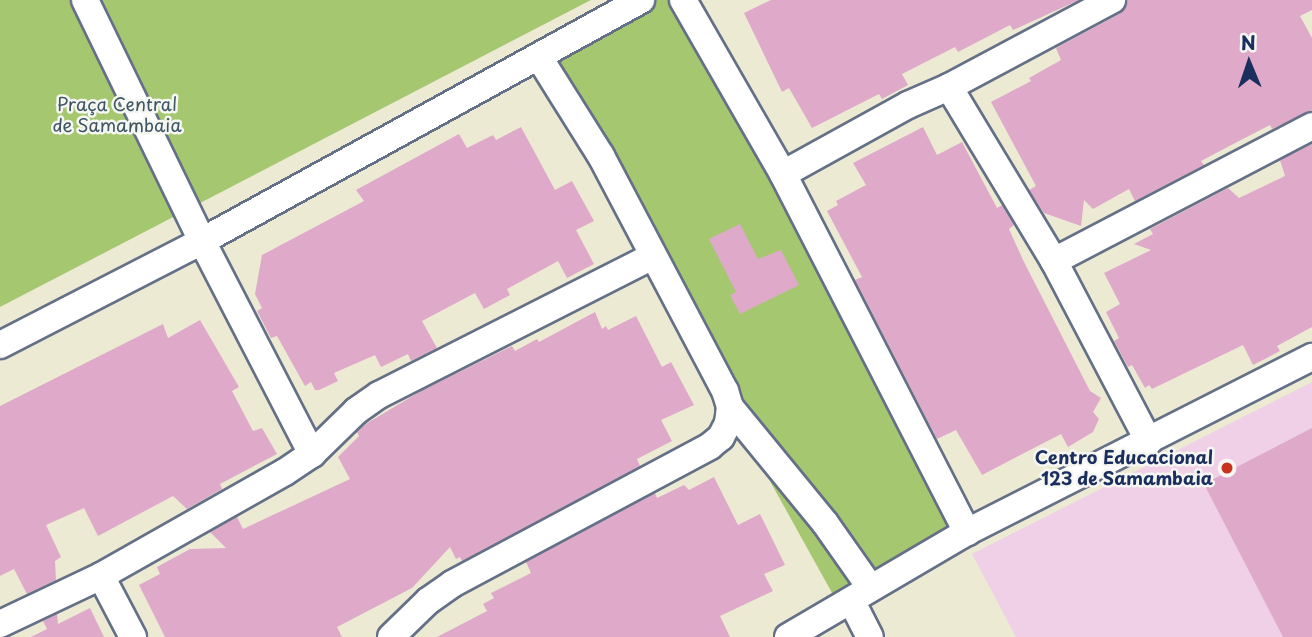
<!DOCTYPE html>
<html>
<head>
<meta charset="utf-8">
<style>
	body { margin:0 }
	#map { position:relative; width:1312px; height:637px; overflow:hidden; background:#edead4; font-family:"Playpen Sans",sans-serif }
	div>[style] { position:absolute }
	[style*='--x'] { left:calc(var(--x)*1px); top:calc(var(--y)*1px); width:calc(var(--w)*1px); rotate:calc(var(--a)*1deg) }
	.built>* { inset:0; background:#efd0e7 }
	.green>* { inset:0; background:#a5c770 }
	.building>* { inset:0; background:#dfa9c9 }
	.roads { filter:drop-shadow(2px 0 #647087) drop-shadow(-2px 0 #647087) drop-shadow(0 2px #647087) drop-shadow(0 -2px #647087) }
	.street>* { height:26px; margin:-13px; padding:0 13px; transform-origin:13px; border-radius:13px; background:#fff }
	.dots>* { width:19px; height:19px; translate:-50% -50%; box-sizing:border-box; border:4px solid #f6f6f2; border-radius:50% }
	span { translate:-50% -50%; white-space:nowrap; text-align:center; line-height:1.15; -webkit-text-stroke:5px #f6f6f2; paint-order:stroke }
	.park-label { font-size:18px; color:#3e5562 }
	.poi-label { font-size:18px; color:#1b2f5e; font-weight:700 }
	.right { translate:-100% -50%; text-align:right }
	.north { position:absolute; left:1214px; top:28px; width:70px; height:70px; -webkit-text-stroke:5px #f6f6f2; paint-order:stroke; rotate:358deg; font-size:19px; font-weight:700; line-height:28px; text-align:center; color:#1b2f5e }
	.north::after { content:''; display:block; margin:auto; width:24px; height:32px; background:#1b2f5e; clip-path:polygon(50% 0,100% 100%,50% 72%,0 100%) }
</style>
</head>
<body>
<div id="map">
	<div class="built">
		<i style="clip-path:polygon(1312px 382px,1312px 637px,1016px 637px,972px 554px)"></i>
	</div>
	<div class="green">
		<i style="clip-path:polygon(0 0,591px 0,0 307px)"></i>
		<i style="clip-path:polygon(642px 0,680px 0,956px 528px,836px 600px,534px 56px)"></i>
	</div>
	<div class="building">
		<i style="clip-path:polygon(771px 0,1079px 0,1013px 30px,1010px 25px,958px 52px,955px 47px,902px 74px,908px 85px,882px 99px,879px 94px,812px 128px,789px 88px,782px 92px,744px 13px)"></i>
		<i style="clip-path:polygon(1128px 0,1312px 0,1312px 10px,1300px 16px,1312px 38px,1312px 110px,1272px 129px,1270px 125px,1237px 142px,1201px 161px,1204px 165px,1135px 201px,1129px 189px,1093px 209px,1084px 200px,1081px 226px,1044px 213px,1029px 190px,1036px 186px,991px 102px,1031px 81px,1029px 78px,1061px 60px,1056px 48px,1119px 14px)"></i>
		<i style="clip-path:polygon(521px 127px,555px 190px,572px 181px,594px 221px,576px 230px,594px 264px,567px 278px,558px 261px,507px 289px,510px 295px,484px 309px,475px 293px,422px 321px,437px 348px,411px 361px,408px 354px,381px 367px,375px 355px,334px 373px,338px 381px,319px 390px,315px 390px,311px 382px,305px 386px,277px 336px,271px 338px,257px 311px,262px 308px,255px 294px,262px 255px,364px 201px,356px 190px,459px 134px,467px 148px,493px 135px,496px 140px)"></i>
		<i style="clip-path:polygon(923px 127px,937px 155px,962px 142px,997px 208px,1002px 205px,1014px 225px,1009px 229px,1023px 260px,1090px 391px,1101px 398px,1093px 412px,1099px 419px,1093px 432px,1068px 447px,1061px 434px,982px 475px,956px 430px,937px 439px,855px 280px,862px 277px,827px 211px,838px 205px,836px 201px,866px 185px,853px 163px)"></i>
		<i style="clip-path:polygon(1312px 144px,1312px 327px,1277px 346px,1280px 351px,1253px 365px,1243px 345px,1152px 389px,1149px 385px,1145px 388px,1132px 365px,1128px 367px,1114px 341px,1119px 338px,1106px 312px,1120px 304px,1104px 273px,1151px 250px,1134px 244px,1153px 234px,1150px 229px,1228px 188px,1239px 198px,1285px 176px,1280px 160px)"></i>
		<i style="clip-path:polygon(740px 224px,758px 259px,781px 250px,799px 285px,740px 314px,730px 295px,736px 292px,709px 239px)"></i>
		<i style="clip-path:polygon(595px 312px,602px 329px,606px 326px,608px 330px,636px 316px,662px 367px,671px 362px,694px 405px,661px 420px,672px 441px,637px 459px,640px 466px,462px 561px,460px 557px,456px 559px,450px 547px,412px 588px,337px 627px,342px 637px,165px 637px,139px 585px,160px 574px,157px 567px,190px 549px,226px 548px,210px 532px,237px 517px,243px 529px,350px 479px,338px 457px,359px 436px,357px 432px,364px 425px,421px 391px,512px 346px,515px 351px,537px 339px,539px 342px)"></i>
		<i style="clip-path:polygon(200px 320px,239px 387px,232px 391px,253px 431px,262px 428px,277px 454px,220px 484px,222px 489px,187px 509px,173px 496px,98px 536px,84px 508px,46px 525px,61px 557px,55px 561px,56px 580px,27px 594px,14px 569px,0 576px,0 406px,163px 324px,168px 338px)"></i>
		<i style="clip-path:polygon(1312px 428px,1312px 637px,1283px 637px,1204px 484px)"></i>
		<i style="clip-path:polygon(714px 477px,738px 525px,760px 514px,785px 565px,764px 574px,773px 591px,720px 616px,730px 637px,437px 637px,487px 611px,483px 604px,494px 598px,491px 593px,531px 573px,526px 562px,655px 493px,657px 498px,684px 485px,689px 490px)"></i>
		<i style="clip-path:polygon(90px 608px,104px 637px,31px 637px,47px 629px,43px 621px,57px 614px,58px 624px)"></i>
	</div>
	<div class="roads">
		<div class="street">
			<i style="--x:85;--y:0;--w:268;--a:64.1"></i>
			<i style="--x:202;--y:241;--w:240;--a:62.7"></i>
			<i style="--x:683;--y:0;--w:201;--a:60.1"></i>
			<i style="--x:783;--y:174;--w:403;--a:62.8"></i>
			<i style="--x:949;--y:87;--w:203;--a:58.9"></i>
			<i style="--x:1054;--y:261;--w:204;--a:62.3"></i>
			<i style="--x:783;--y:174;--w:143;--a:-28.9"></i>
			<i style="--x:908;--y:105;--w:45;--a:-23.7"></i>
			<i style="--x:949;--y:87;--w:185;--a:-28.1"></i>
			<i style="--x:1054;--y:261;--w:291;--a:-27.6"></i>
			<i style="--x:0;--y:345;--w:227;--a:-27.2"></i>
			<i style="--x:202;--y:241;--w:501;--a:-28.77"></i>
			<i style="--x:730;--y:407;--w:150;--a:50.7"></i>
			<i style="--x:825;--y:523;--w:78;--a:54.9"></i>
			<i style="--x:101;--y:576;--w:69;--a:62.3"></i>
			<i style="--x:852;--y:602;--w:39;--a:63"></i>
			<i style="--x:0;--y:624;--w:112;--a:-25.4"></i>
			<i style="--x:101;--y:576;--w:211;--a:-29.5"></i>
			<i style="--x:285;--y:472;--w:32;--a:-34"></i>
			<i style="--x:312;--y:454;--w:62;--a:-44.3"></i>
			<i style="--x:356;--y:411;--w:28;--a:-35"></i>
			<i style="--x:379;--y:395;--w:307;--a:-26.9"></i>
			<i style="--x:391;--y:637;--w:52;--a:-44.2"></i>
			<i style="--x:428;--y:601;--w:29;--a:-35"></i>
			<i style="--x:452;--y:584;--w:293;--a:-28.1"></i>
			<i style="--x:710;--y:446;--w:14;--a:-39"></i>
			<i style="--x:721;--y:437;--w:16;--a:-63"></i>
			<i style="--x:728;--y:423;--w:16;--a:-83"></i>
			<i style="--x:730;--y:407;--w:17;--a:-107"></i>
			<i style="--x:725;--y:391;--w:266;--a:-117.8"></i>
			<i style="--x:601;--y:156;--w:117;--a:-122.1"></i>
			<i style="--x:788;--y:637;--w:208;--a:-30.4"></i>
			<i style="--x:967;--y:532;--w:387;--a:-26.9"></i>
		</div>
	</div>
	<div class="dots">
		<i style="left:1227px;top:468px;background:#c8321e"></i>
	</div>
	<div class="park-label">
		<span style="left:117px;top:115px">Praça Central<br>de Samambaia</span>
	</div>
	<div class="poi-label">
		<span class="right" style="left:1213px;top:468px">Centro Educacional<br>123 de Samambaia</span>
	</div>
	<div class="north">N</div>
</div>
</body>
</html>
